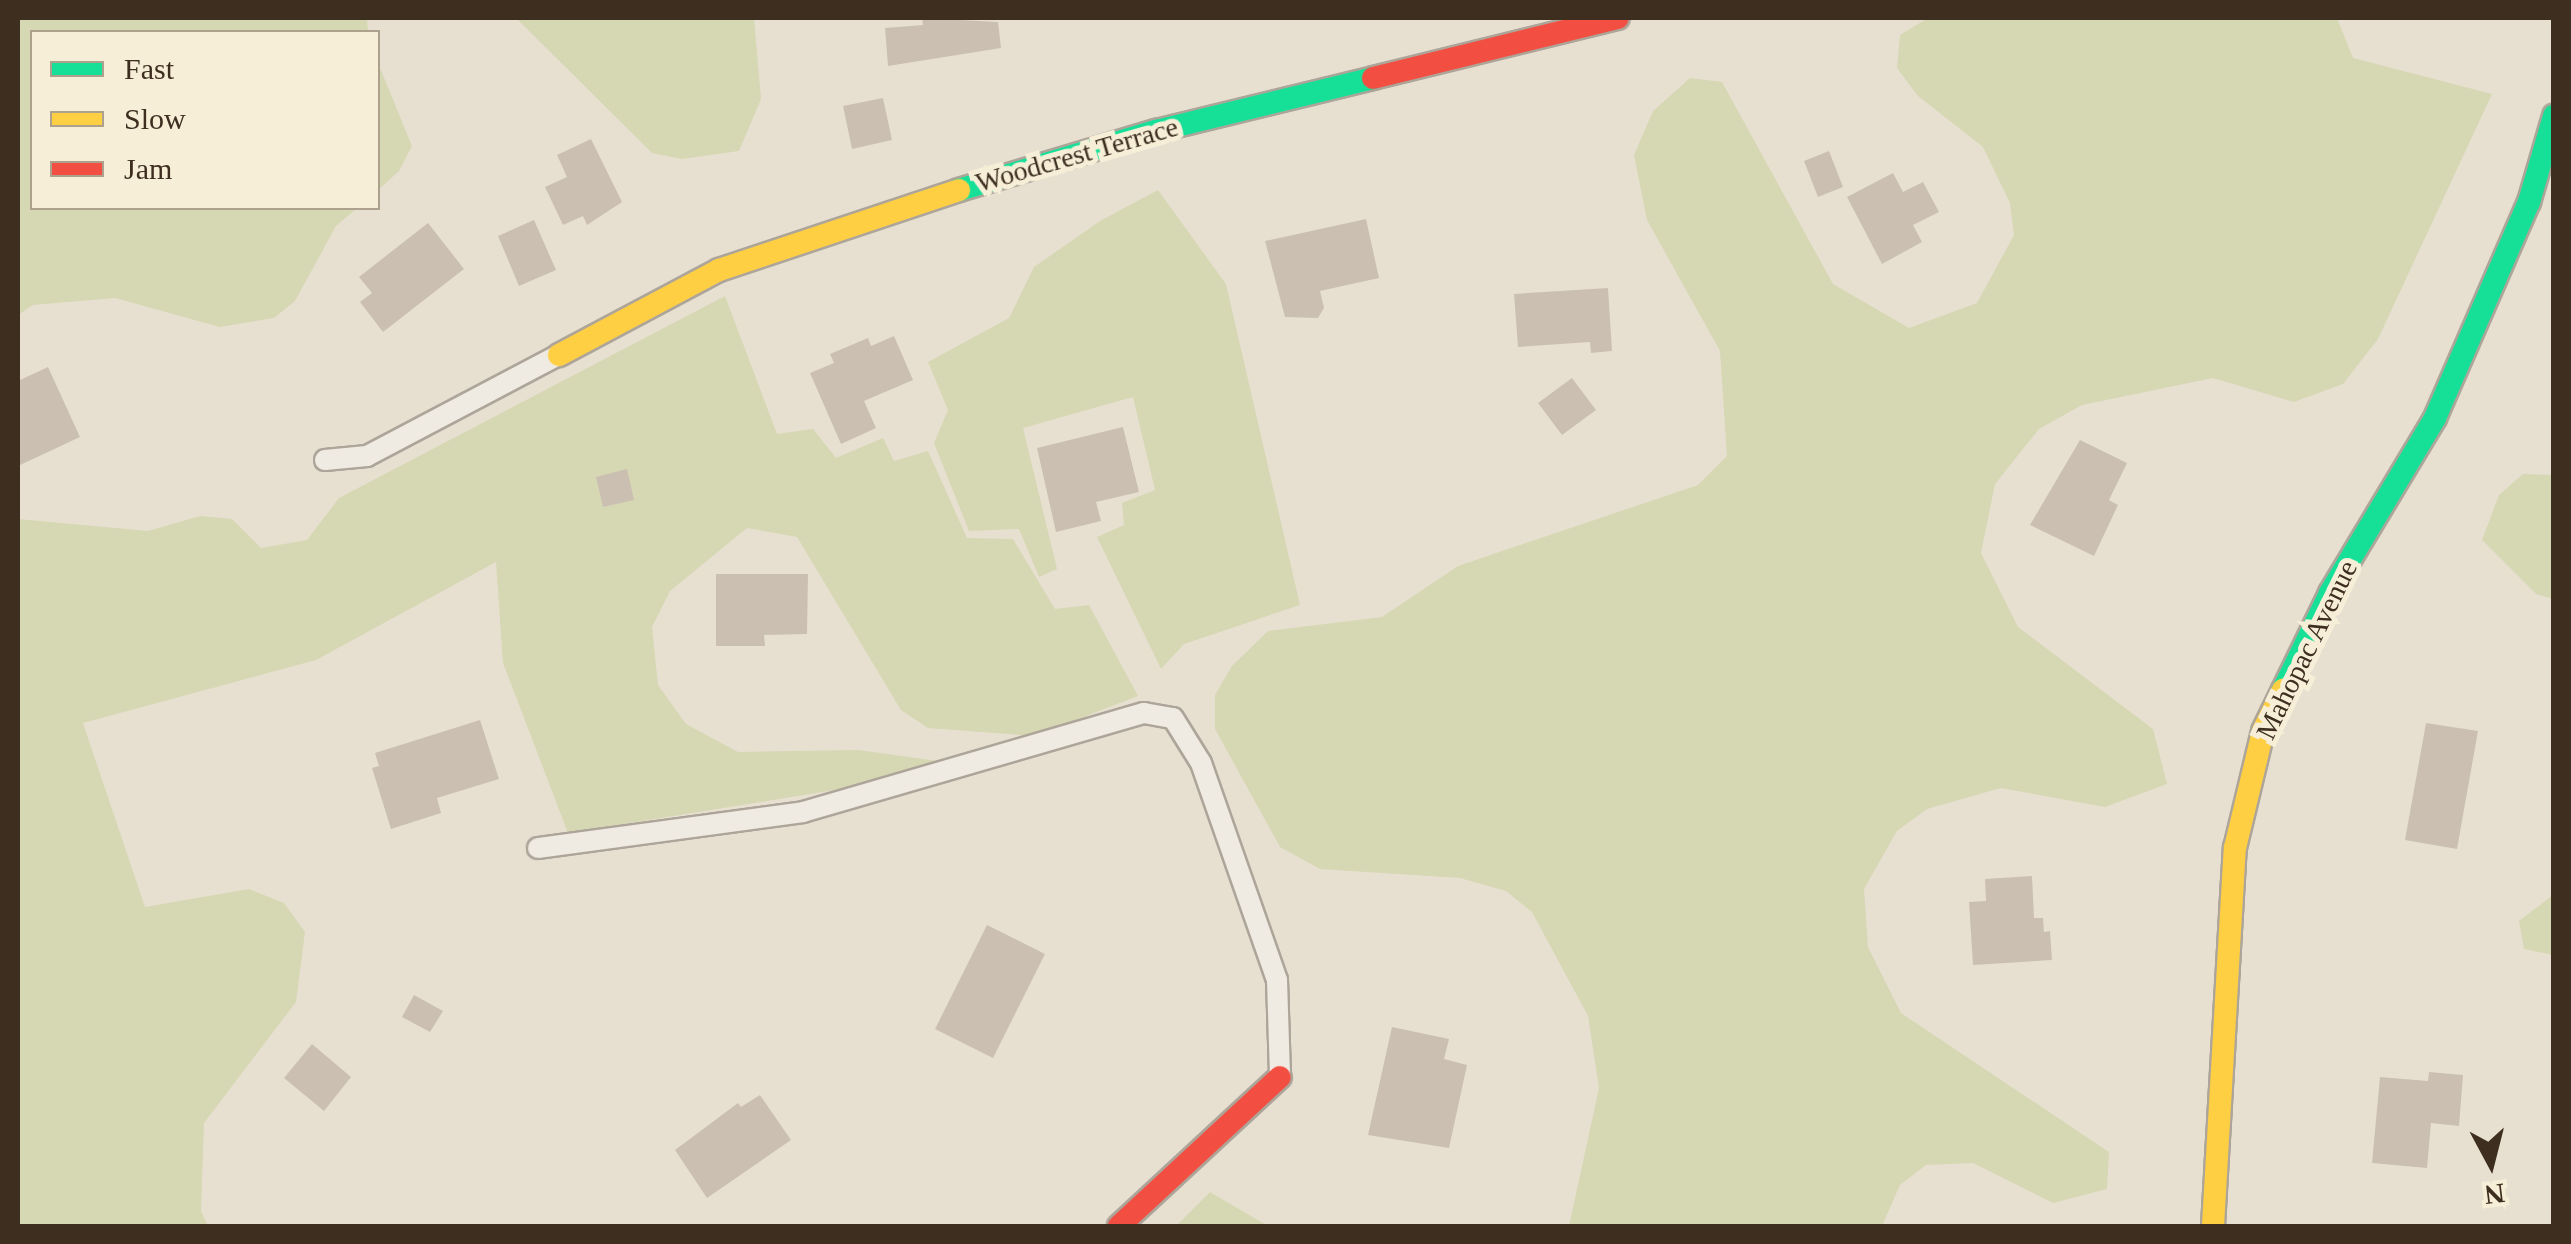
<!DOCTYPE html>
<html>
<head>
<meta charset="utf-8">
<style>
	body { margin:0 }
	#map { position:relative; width:2571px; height:1244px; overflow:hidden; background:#e7e0d1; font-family:"Times New Roman",serif }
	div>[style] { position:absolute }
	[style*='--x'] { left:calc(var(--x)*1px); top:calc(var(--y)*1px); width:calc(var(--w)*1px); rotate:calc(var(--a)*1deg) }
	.green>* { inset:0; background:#d6d7b3 }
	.building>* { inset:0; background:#cbbfb2 }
	.roads { filter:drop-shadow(2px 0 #ada599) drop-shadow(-2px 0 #ada599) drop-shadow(0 2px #ada599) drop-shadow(0 -2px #ada599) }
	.lane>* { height:20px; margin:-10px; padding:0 10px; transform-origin:10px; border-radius:10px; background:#efebe3 }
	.fast>* { height:22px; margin:-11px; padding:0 11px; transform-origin:11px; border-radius:11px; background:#16e098 }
	.slow>* { height:22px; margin:-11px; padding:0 11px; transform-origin:11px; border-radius:11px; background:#ffcf43 }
	.jam>* { height:22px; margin:-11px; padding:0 11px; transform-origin:11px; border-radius:11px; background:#f24e42 }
	span { translate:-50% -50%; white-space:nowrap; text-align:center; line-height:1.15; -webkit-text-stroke:10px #f7eed8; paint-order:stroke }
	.street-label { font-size:28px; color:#3d2e20 }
	.frame { position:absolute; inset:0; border:20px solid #3d2e20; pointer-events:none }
	.legend { position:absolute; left:30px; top:30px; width:350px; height:180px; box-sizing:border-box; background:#f7eed8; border:2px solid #ada18e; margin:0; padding:12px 18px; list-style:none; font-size:30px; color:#3d2e20 }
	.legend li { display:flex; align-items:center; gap:20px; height:50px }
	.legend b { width:50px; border:2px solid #ada18e }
	.north { position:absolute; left:2441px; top:1114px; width:100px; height:100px; -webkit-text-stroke:8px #f7eed8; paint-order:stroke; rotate:173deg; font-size:28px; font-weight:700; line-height:40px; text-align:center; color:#3d2e20 }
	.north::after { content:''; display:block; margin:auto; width:35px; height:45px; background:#3d2e20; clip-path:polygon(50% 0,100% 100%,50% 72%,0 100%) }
</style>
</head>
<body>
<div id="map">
	<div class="green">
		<i style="clip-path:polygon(18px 18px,367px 18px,368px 32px,32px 32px,32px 208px,357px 208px,336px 226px,295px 301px,274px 318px,220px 327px,115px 298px,33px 305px,18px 315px)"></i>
		<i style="clip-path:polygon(516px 18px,754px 18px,761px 99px,739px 151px,682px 159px,652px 153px)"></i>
		<i style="clip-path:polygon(1928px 18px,2337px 18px,2353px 58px,2492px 94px,2378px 339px,2343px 384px,2294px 402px,2213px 378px,2082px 405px,2039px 429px,1995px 484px,1981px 553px,2018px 627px,2153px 729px,2167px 784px,2105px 807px,2001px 788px,1927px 809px,1897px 831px,1864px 889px,1868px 947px,1901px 1013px,2109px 1152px,2107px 1189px,2053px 1203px,1973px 1163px,1926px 1165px,1900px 1185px,1882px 1226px,1569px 1226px,1599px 1088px,1588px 1016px,1532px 912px,1506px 891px,1460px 878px,1320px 869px,1280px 847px,1215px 729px,1215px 695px,1232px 666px,1268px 631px,1382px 617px,1458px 566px,1698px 485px,1727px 456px,1720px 351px,1647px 220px,1634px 155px,1653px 111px,1690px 78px,1722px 82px,1833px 284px,1909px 328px,1977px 303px,2014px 235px,2010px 203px,1983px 147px,1918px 96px,1897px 68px,1900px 35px)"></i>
		<i style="clip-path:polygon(378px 63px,412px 146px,399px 171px,378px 190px)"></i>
		<i style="clip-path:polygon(1158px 190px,1226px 284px,1300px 605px,1184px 644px,1161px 669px,1097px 537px,1124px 525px,1122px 503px,1155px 490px,1133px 397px,1023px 428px,1057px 569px,1039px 577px,1019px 529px,969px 531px,934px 443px,948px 410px,928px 362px,1009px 318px,1034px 267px,1100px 221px)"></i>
		<i style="clip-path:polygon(725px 296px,777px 434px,813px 429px,836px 458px,883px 438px,894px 461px,928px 451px,967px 538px,1013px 539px,1055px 609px,1089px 605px,1138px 696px,1034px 736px,928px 728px,901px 710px,797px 537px,747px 528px,670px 591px,652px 627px,658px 685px,686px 724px,738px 752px,858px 750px,938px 761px,841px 789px,568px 833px,503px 663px,496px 562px,316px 660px,83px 723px,145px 907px,249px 889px,284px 903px,305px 932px,296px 1002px,204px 1123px,201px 1211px,208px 1226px,18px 1226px,18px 519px,148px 531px,200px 516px,232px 519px,261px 548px,307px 540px,339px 498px)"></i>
		<i style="clip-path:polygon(2523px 474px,2553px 475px,2553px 599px,2536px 594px,2482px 540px,2499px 495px)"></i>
		<i style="clip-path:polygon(2553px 895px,2553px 955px,2524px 949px,2519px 921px)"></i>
		<i style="clip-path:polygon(1210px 1192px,1268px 1226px,1176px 1226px)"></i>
	</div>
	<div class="building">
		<i style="clip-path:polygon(922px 18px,998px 22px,1001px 48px,888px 66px,885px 28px,923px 25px)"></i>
		<i style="clip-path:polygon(883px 98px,892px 140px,852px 149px,843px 106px)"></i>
		<i style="clip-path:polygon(591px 139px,622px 202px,587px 225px,583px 216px,563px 225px,545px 187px,567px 177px,557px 155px)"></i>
		<i style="clip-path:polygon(1829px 151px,1843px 187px,1818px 197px,1804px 161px)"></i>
		<i style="clip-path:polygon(1893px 173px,1903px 192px,1923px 182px,1939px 212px,1913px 225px,1922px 242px,1882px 264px,1847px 197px)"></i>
		<i style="clip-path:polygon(1366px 219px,1379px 278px,1320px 291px,1324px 308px,1318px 318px,1285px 317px,1265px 241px)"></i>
		<i style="clip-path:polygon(534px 220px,556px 270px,519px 286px,498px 236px)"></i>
		<i style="clip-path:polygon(428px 223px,464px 269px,383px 332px,360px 302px,372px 293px,359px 277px)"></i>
		<i style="clip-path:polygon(1608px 288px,1612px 351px,1591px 353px,1590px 342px,1518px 347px,1514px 294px)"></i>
		<i style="clip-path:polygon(894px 336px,913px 380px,864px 401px,876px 428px,841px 444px,810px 373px,834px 363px,830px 354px,868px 338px,871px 346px)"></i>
		<i style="clip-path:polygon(48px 367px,80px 437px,18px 466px,18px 381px)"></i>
		<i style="clip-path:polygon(1572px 378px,1596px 410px,1562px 435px,1538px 403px)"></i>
		<i style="clip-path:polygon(1123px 427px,1139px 492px,1096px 502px,1101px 521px,1056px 532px,1037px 448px)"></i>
		<i style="clip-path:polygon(2080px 440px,2127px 463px,2109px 500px,2118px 505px,2094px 556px,2030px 525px)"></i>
		<i style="clip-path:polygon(627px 469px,634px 500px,603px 507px,596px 477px)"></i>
		<i style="clip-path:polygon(716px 574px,808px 574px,807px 634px,764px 635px,765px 646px,716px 646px)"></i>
		<i style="clip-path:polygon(480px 720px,499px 779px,437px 798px,441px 813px,391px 829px,372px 768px,379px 766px,375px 753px)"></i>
		<i style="clip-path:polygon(2426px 723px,2478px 731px,2457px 849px,2405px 840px)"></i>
		<i style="clip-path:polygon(2032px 876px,2034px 918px,2043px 918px,2044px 932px,2050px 931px,2052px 960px,1973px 965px,1969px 902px,1986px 901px,1985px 879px)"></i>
		<i style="clip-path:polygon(987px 925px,1045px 954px,993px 1058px,935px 1029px)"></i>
		<i style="clip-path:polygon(414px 995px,443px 1011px,430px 1032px,402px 1017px)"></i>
		<i style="clip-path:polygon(1392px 1027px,1449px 1039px,1444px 1059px,1467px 1065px,1449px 1148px,1368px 1135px)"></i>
		<i style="clip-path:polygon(312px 1044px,351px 1077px,324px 1111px,284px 1078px)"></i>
		<i style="clip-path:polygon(2429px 1072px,2463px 1075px,2459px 1126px,2431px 1123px,2427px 1168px,2372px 1163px,2380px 1077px,2428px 1081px)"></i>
		<i style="clip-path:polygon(760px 1095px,791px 1140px,707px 1198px,675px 1150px,738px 1103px,741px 1107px)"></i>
	</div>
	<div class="roads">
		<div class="lane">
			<i style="--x:325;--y:460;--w:42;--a:-5.4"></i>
			<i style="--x:367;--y:456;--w:215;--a:-27.8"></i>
			<i style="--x:538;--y:848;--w:267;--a:-7.7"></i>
			<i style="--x:803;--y:812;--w:355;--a:-16.2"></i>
			<i style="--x:1144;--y:713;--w:29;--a:10"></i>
			<i style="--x:1173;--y:718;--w:53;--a:58.1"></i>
			<i style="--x:1201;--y:763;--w:230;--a:70.7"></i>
			<i style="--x:1277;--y:980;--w:95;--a:88.2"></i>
		</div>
		<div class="fast">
			<i style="--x:959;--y:190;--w:206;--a:-16.7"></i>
			<i style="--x:1156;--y:131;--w:223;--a:-13.7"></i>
			<i style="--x:2283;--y:690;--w:108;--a:-64.1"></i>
			<i style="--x:2330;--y:593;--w:204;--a:-59"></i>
			<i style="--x:2435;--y:418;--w:236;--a:-66.5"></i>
			<i style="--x:2529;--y:202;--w:90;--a:-73.8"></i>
		</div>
		<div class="slow">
			<i style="--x:559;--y:355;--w:181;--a:-28"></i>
			<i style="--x:719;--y:270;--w:253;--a:-18.4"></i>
			<i style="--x:2213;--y:1226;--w:379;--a:-86.7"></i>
			<i style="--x:2235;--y:848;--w:120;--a:-76.5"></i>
			<i style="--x:2263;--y:731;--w:46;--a:-64"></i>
		</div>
		<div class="jam">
			<i style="--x:1373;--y:78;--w:252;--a:-13.8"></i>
			<i style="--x:1119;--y:1226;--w:219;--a:-42.8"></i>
		</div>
	</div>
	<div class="street-label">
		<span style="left:1077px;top:155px;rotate:-16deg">Woodcrest Terrace</span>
		<span style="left:2307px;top:650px;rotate:-64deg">Mahopac Avenue</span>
	</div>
	<div class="frame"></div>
	<ul class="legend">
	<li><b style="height:12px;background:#16e098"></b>Fast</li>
	<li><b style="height:12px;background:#ffcf43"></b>Slow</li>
	<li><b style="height:12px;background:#f24e42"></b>Jam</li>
	</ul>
	<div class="north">N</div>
</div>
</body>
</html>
